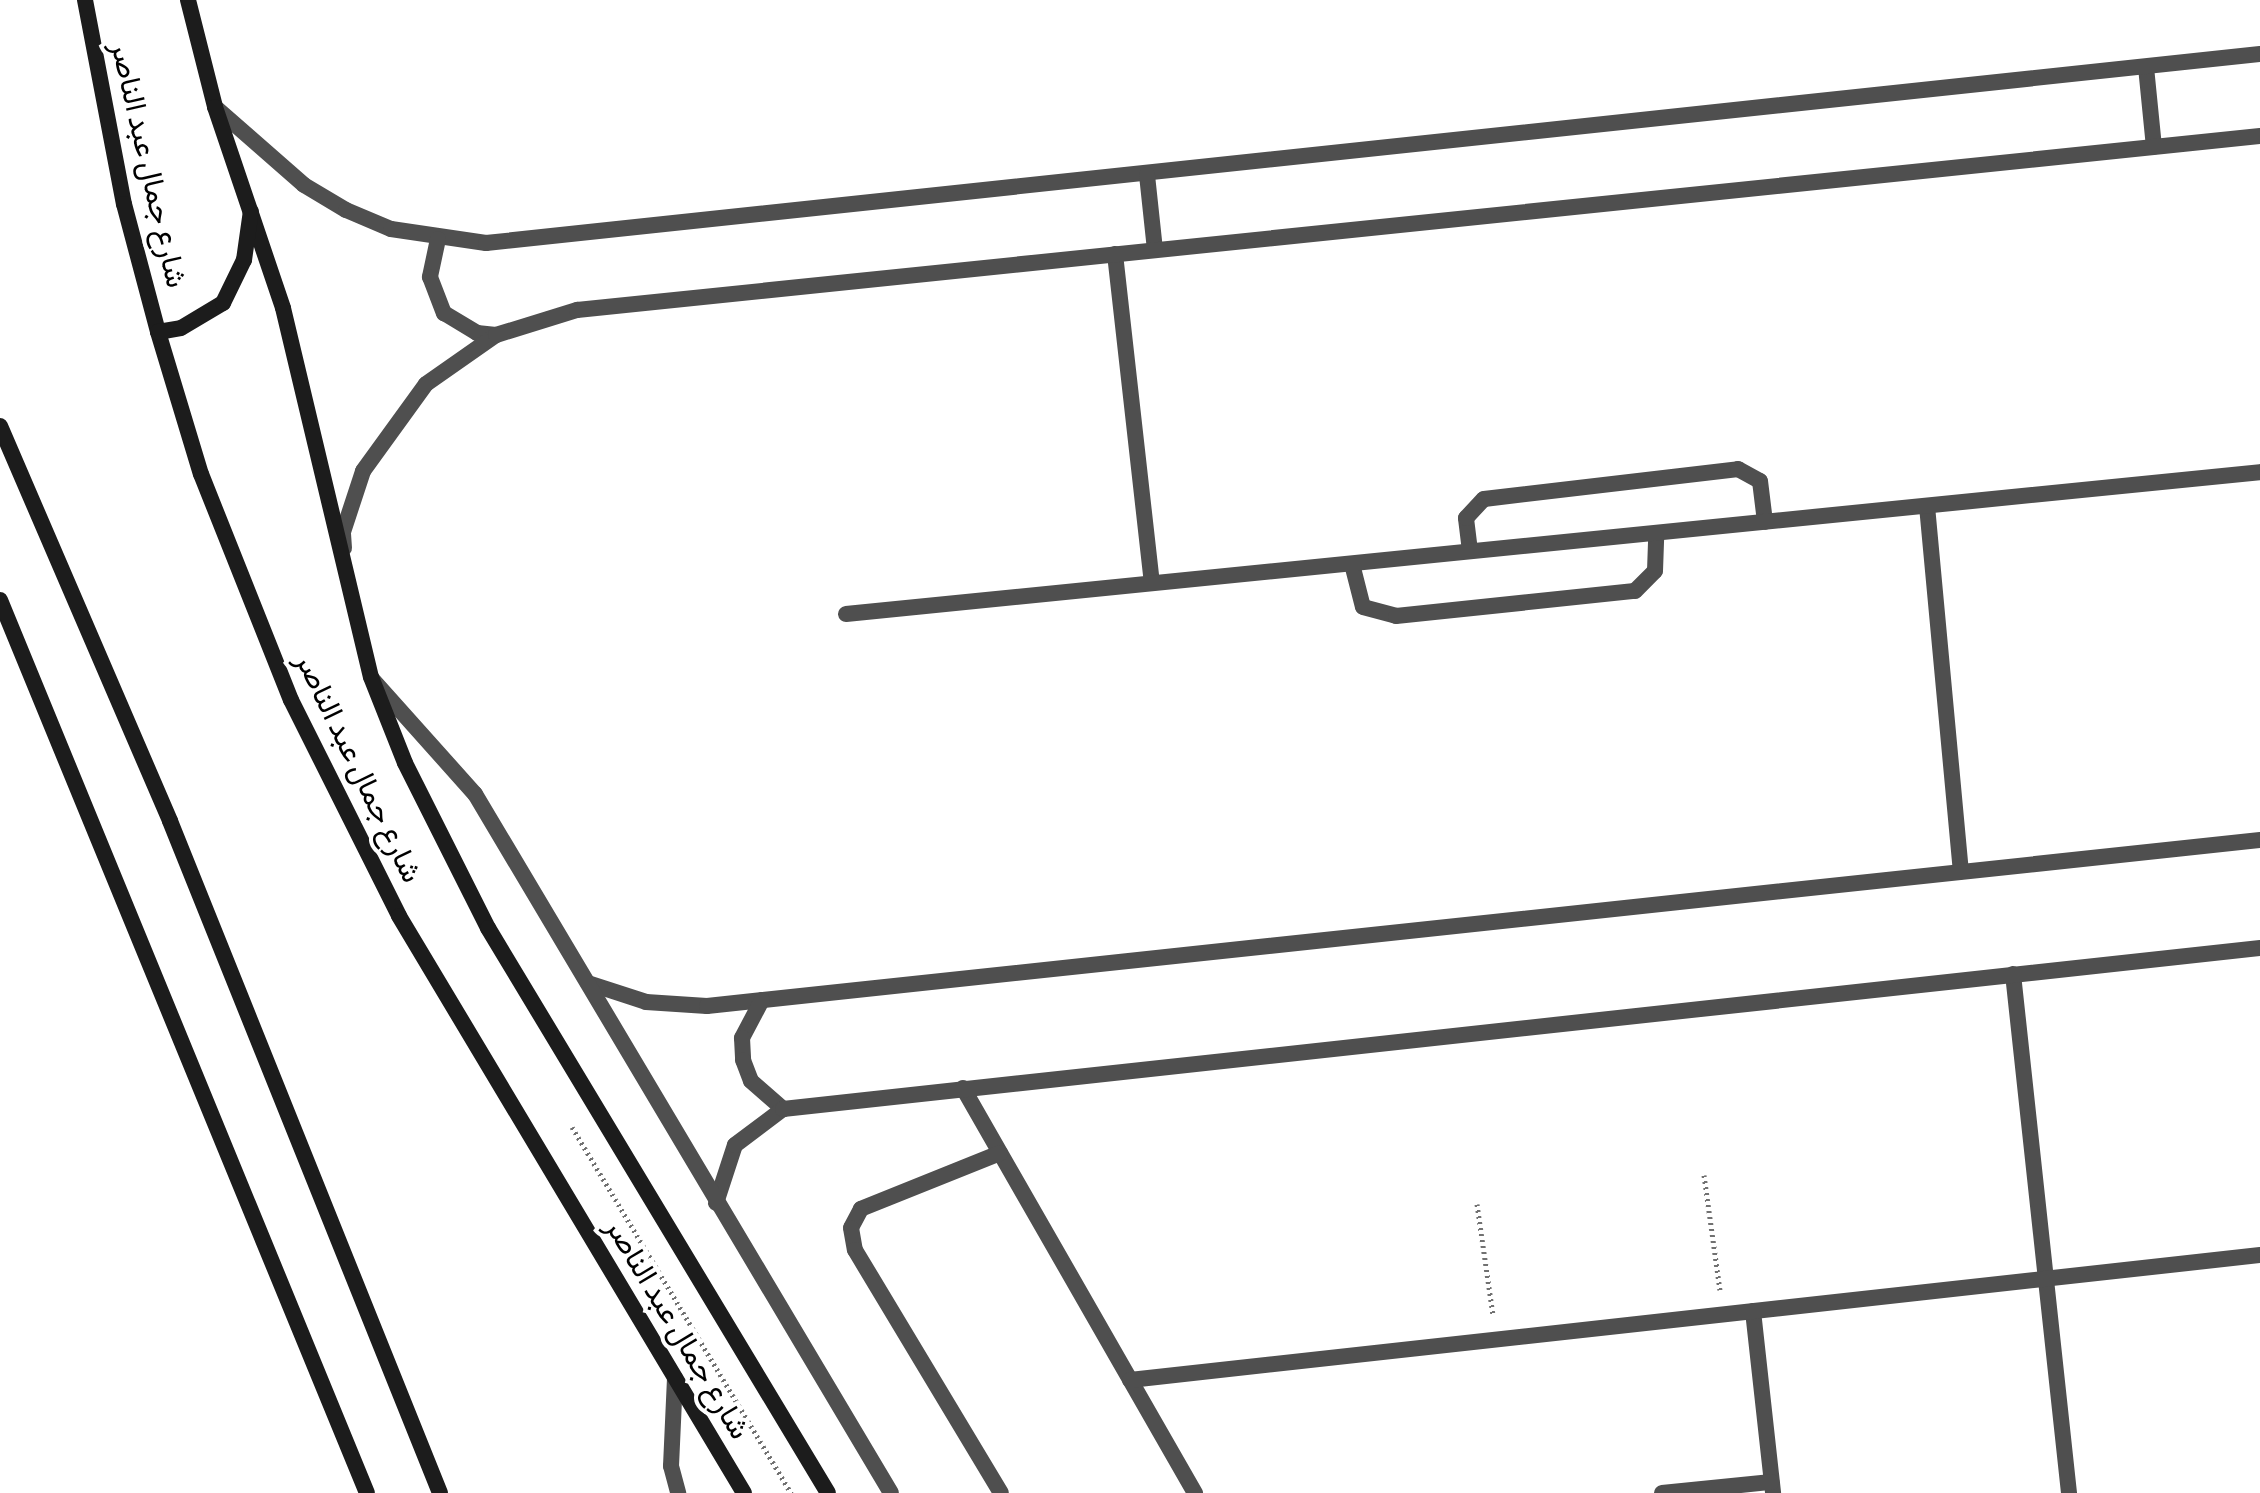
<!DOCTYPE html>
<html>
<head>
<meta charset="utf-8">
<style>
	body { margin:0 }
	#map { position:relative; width:2260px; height:1493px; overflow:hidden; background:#fff; font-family:"Sofia Sans Condensed",Vazirmatn,sans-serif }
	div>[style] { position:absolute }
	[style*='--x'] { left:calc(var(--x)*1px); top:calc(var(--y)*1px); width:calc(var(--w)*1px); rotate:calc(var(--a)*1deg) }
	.path>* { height:5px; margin-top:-2.5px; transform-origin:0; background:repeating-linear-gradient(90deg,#717171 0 2px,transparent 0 6px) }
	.service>* { height:16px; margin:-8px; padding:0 8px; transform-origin:8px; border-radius:8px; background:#4f4f4f }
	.minor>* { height:16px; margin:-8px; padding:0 8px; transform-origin:8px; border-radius:8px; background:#4f4f4f }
	.tertiary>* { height:16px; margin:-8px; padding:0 8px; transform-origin:8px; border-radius:8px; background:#4f4f4f }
	.secondary>* { height:16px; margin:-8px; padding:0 8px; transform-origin:8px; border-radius:8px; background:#1c1c1c }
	span { translate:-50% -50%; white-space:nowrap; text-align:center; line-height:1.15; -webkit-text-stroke:8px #fff; paint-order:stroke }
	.street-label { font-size:30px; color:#000 }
</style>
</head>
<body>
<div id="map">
	<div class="path">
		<i style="--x:572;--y:1127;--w:427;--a:59.1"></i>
		<i style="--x:1704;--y:1175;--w:116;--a:82.1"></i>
		<i style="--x:1477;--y:1204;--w:112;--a:81.8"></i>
	</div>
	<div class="service">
		<i style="--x:1470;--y:551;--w:33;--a:-97"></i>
		<i style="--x:1466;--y:518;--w:26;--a:-47"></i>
		<i style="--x:1484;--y:499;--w:256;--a:-6.7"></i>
		<i style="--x:1738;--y:469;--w:25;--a:29"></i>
		<i style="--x:1760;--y:481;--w:41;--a:83"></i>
		<i style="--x:1352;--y:564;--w:44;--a:75.7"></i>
		<i style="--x:1363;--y:607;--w:34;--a:15"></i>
		<i style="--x:1396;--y:616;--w:240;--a:-6"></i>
		<i style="--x:1635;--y:591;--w:28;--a:-45"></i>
		<i style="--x:1655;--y:571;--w:38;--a:-88"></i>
	</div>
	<div class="minor">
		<i style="--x:2146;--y:67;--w:80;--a:84.3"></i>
		<i style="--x:215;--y:107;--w:118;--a:41.2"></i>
		<i style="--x:304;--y:185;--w:49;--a:30.8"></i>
		<i style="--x:346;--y:210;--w:49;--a:22.9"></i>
		<i style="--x:391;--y:229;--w:96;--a:8.4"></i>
		<i style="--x:486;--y:243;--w:1784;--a:-6.08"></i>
		<i style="--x:1147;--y:175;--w:75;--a:83.9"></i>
		<i style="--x:438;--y:239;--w:39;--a:102"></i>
		<i style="--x:430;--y:277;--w:39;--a:69"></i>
		<i style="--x:444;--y:313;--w:39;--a:31"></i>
		<i style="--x:477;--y:333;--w:19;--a:6"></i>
		<i style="--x:1115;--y:254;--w:331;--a:83.6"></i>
		<i style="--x:1927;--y:506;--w:367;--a:84.7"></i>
		<i style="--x:344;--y:548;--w:16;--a:-94"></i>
		<i style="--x:343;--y:532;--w:64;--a:-71.8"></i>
		<i style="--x:363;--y:471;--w:107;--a:-54.1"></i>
		<i style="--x:426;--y:384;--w:85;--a:-35"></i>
		<i style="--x:496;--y:335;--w:85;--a:-17.2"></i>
		<i style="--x:577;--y:310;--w:1692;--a:-5.9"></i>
		<i style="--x:846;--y:614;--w:1421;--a:-5.73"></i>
		<i style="--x:2013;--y:974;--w:522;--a:83.84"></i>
		<i style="--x:588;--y:983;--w:61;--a:18.1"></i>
		<i style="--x:646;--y:1002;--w:61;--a:3.8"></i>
		<i style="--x:707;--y:1006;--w:1562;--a:-6.1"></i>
		<i style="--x:762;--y:1000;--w:43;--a:117.8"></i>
		<i style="--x:742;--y:1038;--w:22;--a:87"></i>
		<i style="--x:743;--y:1060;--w:22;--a:69"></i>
		<i style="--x:751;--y:1081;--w:43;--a:41.2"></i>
		<i style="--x:963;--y:1088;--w:467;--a:60.2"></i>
		<i style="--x:1000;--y:1153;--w:150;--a:158.1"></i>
		<i style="--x:861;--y:1209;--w:21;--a:118"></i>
		<i style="--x:851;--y:1228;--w:22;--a:80"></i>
		<i style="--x:855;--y:1250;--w:283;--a:59"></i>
		<i style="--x:716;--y:1203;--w:61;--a:-71.9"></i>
		<i style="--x:735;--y:1145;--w:60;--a:-36.9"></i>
		<i style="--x:783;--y:1109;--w:1486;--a:-6.22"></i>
		<i style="--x:1753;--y:1311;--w:183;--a:83.7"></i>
		<i style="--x:1130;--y:1380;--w:1137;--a:-6.31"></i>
		<i style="--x:1662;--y:1493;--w:110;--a:-5.8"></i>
	</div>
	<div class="tertiary">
		<i style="--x:373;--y:680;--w:153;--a:48.2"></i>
		<i style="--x:475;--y:794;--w:813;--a:59.24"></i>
		<i style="--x:675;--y:1378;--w:88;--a:92.6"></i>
		<i style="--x:671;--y:1466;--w:28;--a:75"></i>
	</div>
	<div class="secondary">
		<i style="--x:85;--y:0;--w:208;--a:79.2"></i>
		<i style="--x:124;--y:204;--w:132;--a:75.1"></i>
		<i style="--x:158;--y:332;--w:148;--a:73.2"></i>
		<i style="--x:201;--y:474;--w:243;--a:68.3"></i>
		<i style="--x:291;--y:700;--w:241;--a:63.4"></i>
		<i style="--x:399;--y:916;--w:672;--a:59.12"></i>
		<i style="--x:188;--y:0;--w:110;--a:75.8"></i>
		<i style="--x:215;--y:107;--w:212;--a:71.3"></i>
		<i style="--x:283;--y:308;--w:379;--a:76.6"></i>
		<i style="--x:371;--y:677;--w:92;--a:68.4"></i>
		<i style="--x:405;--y:763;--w:185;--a:63.3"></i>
		<i style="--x:488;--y:928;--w:659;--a:58.96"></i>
		<i style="--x:158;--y:332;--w:23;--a:-10"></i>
		<i style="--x:181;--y:328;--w:49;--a:-30.8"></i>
		<i style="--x:223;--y:303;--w:48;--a:-64"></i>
		<i style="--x:244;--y:260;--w:49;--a:-81.9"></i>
		<i style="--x:0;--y:426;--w:430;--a:66.7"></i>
		<i style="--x:170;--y:821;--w:724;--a:68.11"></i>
		<i style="--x:0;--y:600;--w:965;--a:67.66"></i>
	</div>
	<div class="street-label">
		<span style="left:148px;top:165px;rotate:77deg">شارع جمال عبد الناصر</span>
		<span style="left:358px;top:768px;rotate:64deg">شارع جمال عبد الناصر</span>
		<span style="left:677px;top:1329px;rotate:59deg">شارع جمال عبد الناصر</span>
	</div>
</div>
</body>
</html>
